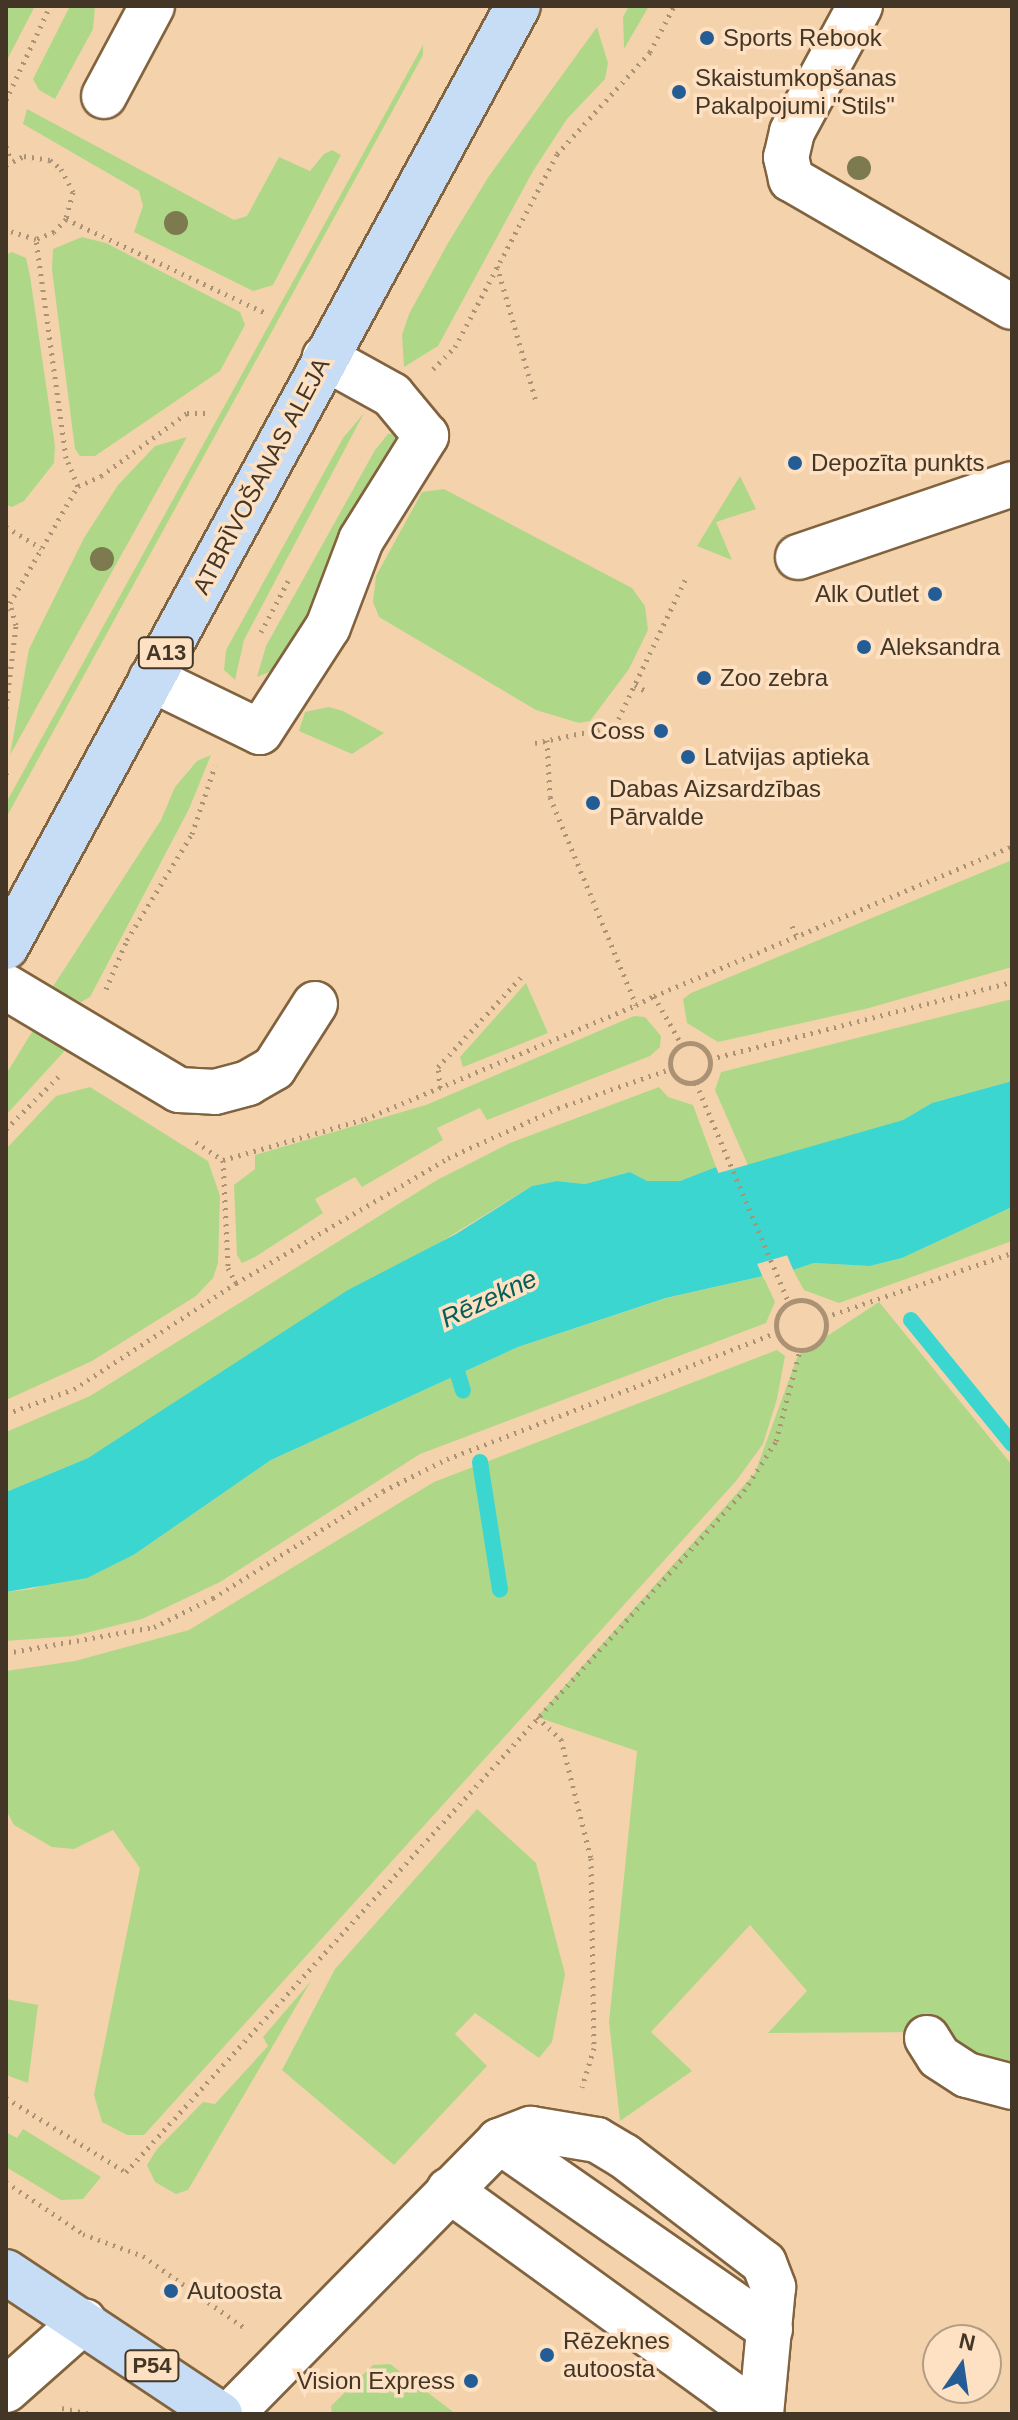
<!DOCTYPE html>
<html>
<head>
<meta charset="utf-8">
<style>
	body { margin:0 }
	#map { position:relative; width:1018px; height:2420px; overflow:hidden; background:#f4d3ac; font-family:Arial,sans-serif }
	div>[style] { position:absolute }
	[style*='--x'] { left:calc(var(--x)*1px); top:calc(var(--y)*1px); width:calc(var(--w)*1px); rotate:calc(var(--a)*1deg) }
	.green>* { inset:0; background:#aed888 }
	.water>* { inset:0; background:#3bd6d0 }
	.pier>* { inset:0; background:#f4d3ac }
	.stream>* { height:16px; margin:-8px; padding:0 8px; transform-origin:8px; border-radius:8px; background:#3bd6d0 }
	.river>* { height:98px; margin:-49px; padding:0 49px; transform-origin:49px; border-radius:49px; background:#3bd6d0 }
	.path>* { height:5px; margin-top:-2.5px; transform-origin:0; background:repeating-linear-gradient(90deg,#ab9274 0 2px,transparent 0 8px) }
	.path>.ring { margin:-2.5px; padding:0; box-sizing:content-box; background:none; border:5px solid #ab9274; border-radius:50% }
	.roads { filter:drop-shadow(2px 0 #81633f) drop-shadow(-2px 0 #81633f) drop-shadow(0 2px #81633f) drop-shadow(0 -2px #81633f) }
	.minor>* { height:44px; margin:-22px; padding:0 22px; transform-origin:22px; border-radius:22px; background:#fff }
	.major>* { height:44px; margin:-22px; padding:0 22px; transform-origin:22px; border-radius:22px; background:#c7ddf6 }
	.trees>* { width:24px; height:24px; margin:-12px; border-radius:50%; background:#7e7a50 }
	.dots>* { width:22px; height:22px; translate:-50% -50%; box-sizing:border-box; border:4px solid #fde1c2; border-radius:50% }
	span { translate:-50% -50%; white-space:nowrap; text-align:center; line-height:1.15; -webkit-text-stroke:7px #fde1c2; paint-order:stroke }
	.shield-label span { padding:2px 6px; background:#fde1c2; border:2px solid; border-radius:6px; -webkit-text-stroke-width:0 }
	.shield-label { font-size:22px; color:#433626; font-weight:700 }
	.poi-label { font-size:24px; color:#433626 }
	.left { translate:0 -50%; text-align:left }
	.right { translate:-100% -50%; text-align:right }
	.street-label { font-size:24px; color:#433626 }
	.water-label { font-size:26px; color:#045f5c; font-style:italic }
	.frame { position:absolute; inset:0; border:8px solid #433626; pointer-events:none }
	.north { position:absolute; left:922px; top:2324px; width:80px; height:80px; box-sizing:border-box; background:#fde1c2; border:2px solid #b39d84; border-radius:50%; rotate:13deg; font-size:22px; font-weight:700; line-height:32px; text-align:center; color:#433626 }
	.north::after { content:''; display:block; margin:auto; width:28px; height:36px; background:#245d95; clip-path:polygon(50% 0,100% 100%,50% 72%,0 100%) }
</style>
</head>
<body>
<div id="map">
	<div class="green">
		<i style="clip-path:polygon(6px 6px,35px 6px,6px 62px)"></i>
		<i style="clip-path:polygon(70px 6px,95px 6px,93px 29px,55px 99px,39px 90px,33px 79px)"></i>
		<i style="clip-path:polygon(629px 6px,649px 6px,624px 49px,623px 17px)"></i>
		<i style="clip-path:polygon(597px 27px,608px 63px,605px 79px,567px 119px,533px 171px,438px 346px,404px 367px,402px 335px,409px 314px,448px 243px,489px 176px)"></i>
		<i style="clip-path:polygon(423px 45px,423px 55px,6px 818px,6px 803px)"></i>
		<i style="clip-path:polygon(27px 109px,234px 220px,247px 216px,279px 157px,310px 171px,324px 154px,332px 150px,341px 155px,273px 285px,253px 291px,134px 232px,143px 206px,139px 191px,23px 124px)"></i>
		<i style="clip-path:polygon(82px 237px,106px 243px,240px 312px,245px 325px,220px 371px,95px 456px,80px 456px,75px 449px,52px 270px,53px 249px)"></i>
		<i style="clip-path:polygon(12px 252px,26px 258px,30px 276px,55px 446px,54px 463px,24px 501px,12px 507px,6px 505px,6px 255px)"></i>
		<i style="clip-path:polygon(364px 413px,244px 640px,235px 680px,224px 670px,226px 650px,343px 438px)"></i>
		<i style="clip-path:polygon(397px 433px,396px 445px,279px 668px,257px 677px,266px 646px,375px 450px,388px 434px)"></i>
		<i style="clip-path:polygon(187px 437px,10px 755px,29px 649px,84px 538px,118px 485px,155px 446px)"></i>
		<i style="clip-path:polygon(740px 476px,756px 509px,716px 522px,732px 560px,697px 546px)"></i>
		<i style="clip-path:polygon(444px 489px,632px 588px,645px 606px,648px 630px,629px 669px,590px 721px,579px 723px,536px 710px,379px 617px,373px 602px,376px 576px,422px 492px)"></i>
		<i style="clip-path:polygon(329px 707px,343px 711px,384px 733px,352px 754px,299px 731px,305px 712px)"></i>
		<i style="clip-path:polygon(211px 755px,189px 809px,90px 997px,81px 1002px,52px 988px,161px 820px,175px 787px,197px 761px)"></i>
		<i style="clip-path:polygon(1012px 860px,1012px 967px,869px 1008px,718px 1042px,687px 1023px,683px 999px,691px 993px)"></i>
		<i style="clip-path:polygon(526px 983px,548px 1033px,463px 1067px,460px 1057px)"></i>
		<i style="clip-path:polygon(1012px 999px,1012px 1081px,932px 1103px,891px 1127px,750px 1170px,715px 1090px,721px 1072px)"></i>
		<i style="clip-path:polygon(634px 1016px,645px 1017px,661px 1036px,660px 1047px,650px 1056px,487px 1120px,480px 1108px,437px 1128px,443px 1140px,362px 1187px,355px 1177px,315px 1199px,323px 1213px,255px 1257px,242px 1263px,237px 1255px,234px 1185px,255px 1169px,255px 1155px,426px 1105px)"></i>
		<i style="clip-path:polygon(37px 1024px,70px 1045px,6px 1115px,6px 1074px)"></i>
		<i style="clip-path:polygon(90px 1087px,208px 1161px,220px 1196px,218px 1263px,213px 1278px,196px 1296px,92px 1361px,6px 1400px,6px 1149px,56px 1096px)"></i>
		<i style="clip-path:polygon(659px 1087px,668px 1097px,693px 1105px,716px 1167px,680px 1181px,647px 1181px,630px 1172px,585px 1184px,557px 1181px,532px 1186px,88px 1458px,6px 1492px,6px 1432px,90px 1396px,437px 1180px,510px 1143px)"></i>
		<i style="clip-path:polygon(1012px 1207px,1012px 1241px,839px 1303px,804px 1290px,793px 1270px,814px 1263px,870px 1266px,902px 1258px)"></i>
		<i style="clip-path:polygon(763px 1276px,775px 1302px,766px 1323px,420px 1454px,220px 1582px,142px 1619px,73px 1636px,6px 1641px,6px 1592px,32px 1589px,135px 1554px,271px 1460px,518px 1347px,667px 1298px)"></i>
		<i style="clip-path:polygon(879px 1302px,1012px 1465px,1012px 2073px,953px 2056px,936px 2032px,768px 2033px,807px 1991px,750px 1925px,651px 2032px,692px 2071px,620px 2121px,609px 2022px,637px 1751px,537px 1717px,755px 1473px,798px 1355px)"></i>
		<i style="clip-path:polygon(777px 1350px,785px 1356px,777px 1399px,763px 1444px,736px 1481px,144px 2135px,127px 2135px,102px 2122px,94px 2095px,140px 1868px,113px 1830px,74px 1849px,52px 1847px,14px 1825px,6px 1810px,6px 1671px,75px 1661px,189px 1630px,434px 1482px)"></i>
		<i style="clip-path:polygon(477px 1809px,536px 1863px,565px 1974px,552px 2042px,539px 2058px,475px 2013px,455px 2034px,487px 2066px,394px 2165px,282px 2070px,335px 1969px)"></i>
		<i style="clip-path:polygon(311px 1981px,188px 2190px,176px 2194px,155px 2182px,147px 2165px,157px 2149px,203px 2102px,215px 2104px,268px 2046px,263px 2037px)"></i>
		<i style="clip-path:polygon(6px 1999px,38px 2005px,28px 2083px,6px 2075px)"></i>
		<i style="clip-path:polygon(23px 2129px,101px 2177px,83px 2199px,61px 2200px,6px 2167px,6px 2132px,17px 2138px)"></i>
		<i style="clip-path:polygon(390px 2364px,456px 2414px,332px 2414px,331px 2406px,373px 2365px)"></i>
	</div>
	<div class="water">
		<i style="clip-path:polygon(1012px 1081px,1012px 1207px,902px 1258px,870px 1266px,814px 1263px,793px 1270px,750px 1170px,891px 1127px,932px 1103px)"></i>
		<i style="clip-path:polygon(716px 1167px,763px 1276px,666px 1298px,518px 1347px,271px 1460px,135px 1554px,87px 1578px,6px 1592px,6px 1492px,88px 1458px,348px 1290px,456px 1234px,532px 1186px,557px 1181px,585px 1184px,630px 1172px,647px 1181px,680px 1181px)"></i>
	</div>
	<div class="pier">
		<i style="clip-path:polygon(715px 1163px,767px 1275px,764px 1280px,715px 1164px)"></i>
		<i style="clip-path:polygon(748px 1166px,749px 1166px,795px 1274px,790px 1272px)"></i>
	</div>
	<div class="stream">
		<i style="--x:911;--y:1320;--w:160;--a:50.8"></i>
		<i style="--x:453;--y:1358;--w:34;--a:73"></i>
		<i style="--x:480;--y:1462;--w:129;--a:81.1"></i>
	</div>
	<div class="river">
		<i style="--x:607;--y:1256;--w:421;--a:-16"></i>
	</div>
	<div class="path">
		<i style="--x:6;--y:100;--w:104;--a:-64.9"></i>
		<i style="--x:6;--y:146;--w:16;--a:72"></i>
		<i style="--x:6;--y:165;--w:20;--a:-27"></i>
		<i style="--x:24;--y:156;--w:26;--a:9"></i>
		<i style="--x:50;--y:160;--w:14;--a:39"></i>
		<i style="--x:61;--y:169;--w:26;--a:62"></i>
		<i style="--x:73;--y:192;--w:28;--a:105"></i>
		<i style="--x:66;--y:219;--w:18;--a:133"></i>
		<i style="--x:54;--y:232;--w:19;--a:159"></i>
		<i style="--x:36;--y:239;--w:31;--a:-163"></i>
		<i style="--x:66;--y:219;--w:221;--a:25.2"></i>
		<i style="--x:497;--y:266;--w:141;--a:73.9"></i>
		<i style="--x:433;--y:369;--w:31;--a:-45"></i>
		<i style="--x:455;--y:347;--w:218;--a:-62.1"></i>
		<i style="--x:557;--y:154;--w:138;--a:-47.6"></i>
		<i style="--x:650;--y:52;--w:52;--a:-62.4"></i>
		<i style="--x:78;--y:486;--w:25;--a:-23"></i>
		<i style="--x:101;--y:476;--w:107;--a:-36.2"></i>
		<i style="--x:187;--y:413;--w:20;--a:0"></i>
		<i style="--x:6;--y:527;--w:41;--a:31"></i>
		<i style="--x:6;--y:610;--w:143;--a:-59.9"></i>
		<i style="--x:78;--y:486;--w:30;--a:-113"></i>
		<i style="--x:66;--y:458;--w:221;--a:-97.8"></i>
		<i style="--x:261;--y:632;--w:58;--a:-62.1"></i>
		<i style="--x:635;--y:685;--w:13;--a:29"></i>
		<i style="--x:6;--y:708;--w:84;--a:-83.1"></i>
		<i style="--x:16;--y:625;--w:19;--a:-106"></i>
		<i style="--x:547;--y:740;--w:57;--a:87"></i>
		<i style="--x:550;--y:797;--w:225;--a:67.5"></i>
		<i style="--x:636;--y:1005;--w:20;--a:-27"></i>
		<i style="--x:654;--y:996;--w:56;--a:60.3"></i>
		<i style="--x:535;--y:743;--w:82;--a:-12"></i>
		<i style="--x:615;--y:726;--w:164;--a:-64.4"></i>
		<i style="--x:6;--y:774;--w:5;--a:53"></i>
		<i style="--x:792;--y:926;--w:12;--a:66"></i>
		<i style="--x:106;--y:989;--w:53;--a:-66.8"></i>
		<i style="--x:127;--y:940;--w:124;--a:-58.5"></i>
		<i style="--x:192;--y:834;--w:72;--a:-71.3"></i>
		<i style="--x:654;--y:996;--w:388;--a:-22.7"></i>
		<i class="ring" style="left:670px;top:1043px;width:35px;height:35px"></i>
		<i style="--x:710;--y:1059;--w:312;--a:-14.3"></i>
		<i style="--x:696;--y:1083;--w:239;--a:67.1"></i>
		<i style="--x:440;--y:1088;--w:21;--a:-95"></i>
		<i style="--x:438;--y:1067;--w:125;--a:-47.3"></i>
		<i style="--x:6;--y:1129;--w:74;--a:-45"></i>
		<i style="--x:196;--y:1142;--w:32;--a:34"></i>
		<i style="--x:223;--y:1160;--w:108;--a:87.3"></i>
		<i style="--x:228;--y:1268;--w:17;--a:62"></i>
		<i style="--x:223;--y:1160;--w:148;--a:-16.1"></i>
		<i style="--x:365;--y:1119;--w:294;--a:-22.8"></i>
		<i class="ring" style="left:776px;top:1300px;width:45px;height:45px"></i>
		<i style="--x:825;--y:1317;--w:198;--a:-18.9"></i>
		<i style="--x:6;--y:1414;--w:72;--a:-20.2"></i>
		<i style="--x:74;--y:1389;--w:194;--a:-33.2"></i>
		<i style="--x:236;--y:1283;--w:246;--a:-30.5"></i>
		<i style="--x:448;--y:1158;--w:121;--a:-24.4"></i>
		<i style="--x:558;--y:1108;--w:119;--a:-19.2"></i>
		<i style="--x:6;--y:1653;--w:150;--a:-10"></i>
		<i style="--x:154;--y:1627;--w:66;--a:-26.2"></i>
		<i style="--x:213;--y:1598;--w:201;--a:-32.2"></i>
		<i style="--x:383;--y:1491;--w:72;--a:-26.6"></i>
		<i style="--x:447;--y:1459;--w:354;--a:-21"></i>
		<i style="--x:537;--y:1717;--w:33;--a:43"></i>
		<i style="--x:561;--y:1739;--w:123;--a:75.9"></i>
		<i style="--x:591;--y:1858;--w:190;--a:89.1"></i>
		<i style="--x:594;--y:2048;--w:41;--a:107.1"></i>
		<i style="--x:6;--y:2098;--w:141;--a:31.7"></i>
		<i style="--x:126;--y:2172;--w:920;--a:-47.78"></i>
		<i style="--x:744;--y:1491;--w:59;--a:-57.4"></i>
		<i style="--x:776;--y:1441;--w:94;--a:-75.2"></i>
		<i style="--x:6;--y:2182;--w:93;--a:34"></i>
		<i style="--x:83;--y:2234;--w:64;--a:20.1"></i>
		<i style="--x:143;--y:2256;--w:126;--a:35.3"></i>
		<i style="--x:62;--y:2408;--w:29;--a:12"></i>
	</div>
	<div class="roads">
		<div class="minor">
			<i style="--x:860;--y:6;--w:143;--a:118.4"></i>
			<i style="--x:792;--y:132;--w:26;--a:103"></i>
			<i style="--x:786;--y:157;--w:23;--a:77"></i>
			<i style="--x:791;--y:179;--w:255;--a:30.1"></i>
			<i style="--x:104;--y:96;--w:102;--a:-61.9"></i>
			<i style="--x:798;--y:557;--w:226;--a:-18.8"></i>
			<i style="--x:151;--y:679;--w:121;--a:25.9"></i>
			<i style="--x:260;--y:732;--w:125;--a:-57.1"></i>
			<i style="--x:328;--y:627;--w:93;--a:-69.2"></i>
			<i style="--x:361;--y:540;--w:123;--a:-58"></i>
			<i style="--x:426;--y:436;--w:53;--a:-129.7"></i>
			<i style="--x:392;--y:395;--w:77;--a:-151.1"></i>
			<i style="--x:6;--y:987;--w:201;--a:30.8"></i>
			<i style="--x:179;--y:1090;--w:36;--a:3"></i>
			<i style="--x:215;--y:1092;--w:34;--a:-15"></i>
			<i style="--x:248;--y:1083;--w:30;--a:-30"></i>
			<i style="--x:274;--y:1068;--w:76;--a:-57.4"></i>
			<i style="--x:927;--y:2038;--w:22;--a:58"></i>
			<i style="--x:939;--y:2057;--w:33;--a:33"></i>
			<i style="--x:967;--y:2075;--w:47;--a:14.9"></i>
			<i style="--x:499;--y:2141;--w:330;--a:34.8"></i>
			<i style="--x:449;--y:2190;--w:382;--a:35.9"></i>
			<i style="--x:6;--y:2390;--w:104;--a:-41.5"></i>
			<i style="--x:231;--y:2414;--w:383;--a:-45.5"></i>
			<i style="--x:499;--y:2141;--w:34;--a:-21"></i>
			<i style="--x:531;--y:2129;--w:67;--a:9.5"></i>
			<i style="--x:597;--y:2140;--w:31;--a:31"></i>
			<i style="--x:624;--y:2156;--w:176;--a:37.4"></i>
			<i style="--x:764;--y:2263;--w:26;--a:69"></i>
			<i style="--x:773;--y:2287;--w:128;--a:95.4"></i>
		</div>
		<div class="major">
			<i style="--x:6;--y:947;--w:1071;--a:-61.45"></i>
			<i style="--x:6;--y:2272;--w:257;--a:33.6"></i>
		</div>
	</div>
	<div class="trees">
		<i style="left:859px;top:168px"></i>
		<i style="left:176px;top:223px"></i>
		<i style="left:102px;top:559px"></i>
	</div>
	<div class="dots">
		<i style="left:707px;top:38px;background:#245d95"></i>
		<i style="left:679px;top:92px;background:#245d95"></i>
		<i style="left:795px;top:463px;background:#245d95"></i>
		<i style="left:935px;top:594px;background:#245d95"></i>
		<i style="left:864px;top:647px;background:#245d95"></i>
		<i style="left:704px;top:678px;background:#245d95"></i>
		<i style="left:661px;top:731px;background:#245d95"></i>
		<i style="left:688px;top:757px;background:#245d95"></i>
		<i style="left:593px;top:803px;background:#245d95"></i>
		<i style="left:171px;top:2291px;background:#245d95"></i>
		<i style="left:547px;top:2355px;background:#245d95"></i>
		<i style="left:471px;top:2381px;background:#245d95"></i>
	</div>
	<div class="shield-label">
		<span style="left:166px;top:653px">A13</span>
		<span style="left:152px;top:2366px">P54</span>
	</div>
	<div class="poi-label">
		<span class="left" style="left:723px;top:38px">Sports Rebook</span>
		<span class="left" style="left:695px;top:92px">Skaistumkopšanas<br>Pakalpojumi "Stils"</span>
		<span class="left" style="left:811px;top:463px">Depozīta punkts</span>
		<span class="right" style="left:919px;top:594px">Alk Outlet</span>
		<span class="left" style="left:880px;top:647px">Aleksandra</span>
		<span class="left" style="left:720px;top:678px">Zoo zebra</span>
		<span class="right" style="left:645px;top:731px">Coss</span>
		<span class="left" style="left:704px;top:757px">Latvijas aptieka</span>
		<span class="left" style="left:609px;top:803px">Dabas Aizsardzības<br>Pārvalde</span>
		<span class="left" style="left:187px;top:2291px">Autoosta</span>
		<span class="left" style="left:563px;top:2355px">Rēzeknes<br>autoosta</span>
		<span class="right" style="left:455px;top:2381px">Vision Express</span>
	</div>
	<div class="street-label">
		<span style="left:261px;top:476px;rotate:-62deg">ATBRĪVOŠANAS ALEJA</span>
	</div>
	<div class="water-label">
		<span style="left:489px;top:1299px;rotate:-25deg">Rēzekne</span>
	</div>
	<div class="frame"></div>
	<div class="north">N</div>
</div>
</body>
</html>
